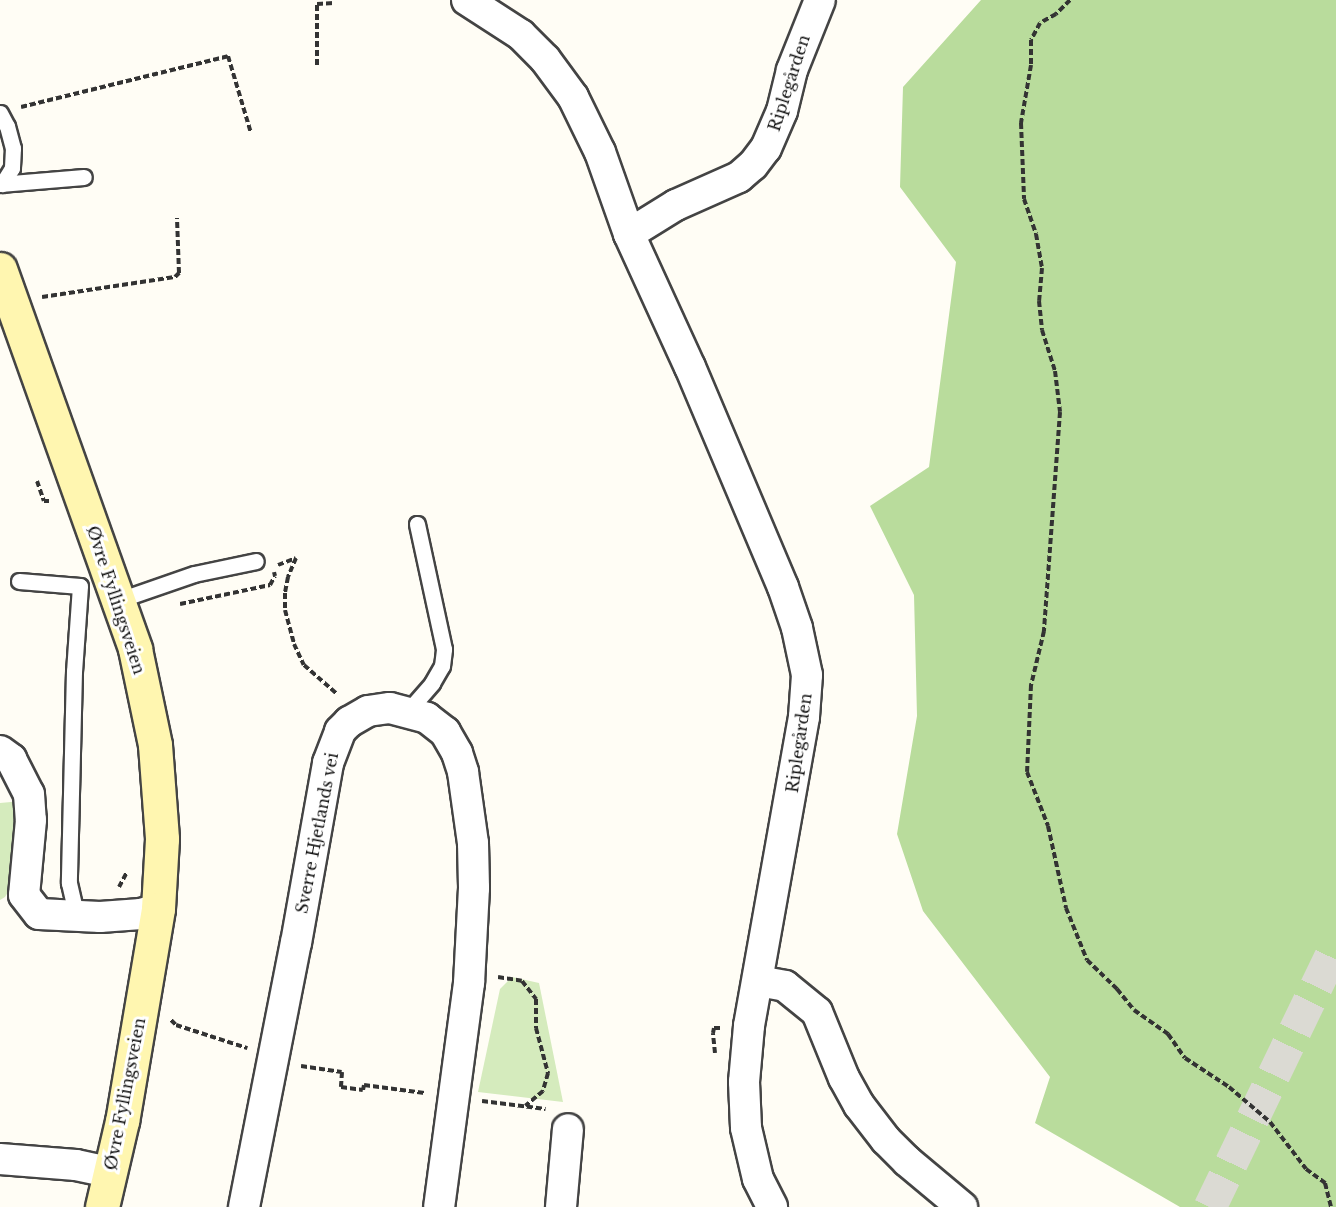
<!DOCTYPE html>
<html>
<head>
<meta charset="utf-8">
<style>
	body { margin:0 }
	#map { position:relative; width:1336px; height:1207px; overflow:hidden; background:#fffdf5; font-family:"Libre Baskerville",serif }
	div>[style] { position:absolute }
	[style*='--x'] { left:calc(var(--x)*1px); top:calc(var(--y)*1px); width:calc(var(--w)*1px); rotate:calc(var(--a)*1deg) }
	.green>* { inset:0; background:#d5ebbd }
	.forest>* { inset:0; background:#b9dc9c }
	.primary-tunnel>* { height:33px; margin-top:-16.5px; transform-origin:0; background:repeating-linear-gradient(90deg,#dbdad3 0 33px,transparent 0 49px) }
	.path>* { height:4px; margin-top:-2px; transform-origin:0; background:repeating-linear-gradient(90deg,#333 0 6px,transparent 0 9px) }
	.roads { filter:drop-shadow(2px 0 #444) drop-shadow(-2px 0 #444) drop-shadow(0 2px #444) drop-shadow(0 -2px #444) }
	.lane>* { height:15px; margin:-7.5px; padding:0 7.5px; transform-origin:7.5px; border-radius:7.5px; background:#fff }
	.street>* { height:30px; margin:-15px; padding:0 15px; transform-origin:15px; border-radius:15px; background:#fff }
	.secondary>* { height:33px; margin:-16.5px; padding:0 16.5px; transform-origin:16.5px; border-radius:16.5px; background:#fff6b0 }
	span { translate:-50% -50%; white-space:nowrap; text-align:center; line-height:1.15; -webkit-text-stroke:6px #fff; paint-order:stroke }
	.street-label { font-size:16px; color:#111 }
</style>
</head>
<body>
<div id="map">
	<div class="green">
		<i style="clip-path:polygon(22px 801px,15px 881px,5px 897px,0 900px,0 803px)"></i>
		<i style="clip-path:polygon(512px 977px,539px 983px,563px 1102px,478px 1092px,500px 989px)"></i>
	</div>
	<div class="forest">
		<i style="clip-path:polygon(981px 0,1336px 0,1336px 1207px,1180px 1207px,1035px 1123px,1050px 1077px,923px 911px,897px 834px,917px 716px,914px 595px,870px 506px,929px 467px,956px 262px,900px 187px,903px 87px)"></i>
	</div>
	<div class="primary-tunnel">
		<i style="--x:1210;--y:1207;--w:291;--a:-64.3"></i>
	</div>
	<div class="path">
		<i style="--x:1070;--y:0;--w:20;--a:135"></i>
		<i style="--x:1056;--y:14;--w:18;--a:151"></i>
		<i style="--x:1040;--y:23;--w:19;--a:118"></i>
		<i style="--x:1031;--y:40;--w:25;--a:90"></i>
		<i style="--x:1031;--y:65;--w:59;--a:99.8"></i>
		<i style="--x:1021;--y:123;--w:76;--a:87.7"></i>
		<i style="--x:1024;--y:199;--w:37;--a:71"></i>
		<i style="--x:1036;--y:234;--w:35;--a:80"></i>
		<i style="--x:1042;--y:268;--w:33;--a:95"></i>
		<i style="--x:1039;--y:301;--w:29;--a:84"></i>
		<i style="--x:1042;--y:330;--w:43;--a:72.4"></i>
		<i style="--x:1055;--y:371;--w:41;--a:83"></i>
		<i style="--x:1060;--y:412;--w:220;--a:94.2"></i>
		<i style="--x:1044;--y:631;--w:56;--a:103.5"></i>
		<i style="--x:1031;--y:685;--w:87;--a:92.6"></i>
		<i style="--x:1027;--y:772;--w:58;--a:68.7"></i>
		<i style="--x:1048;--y:826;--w:84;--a:77.6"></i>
		<i style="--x:1066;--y:908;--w:56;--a:68"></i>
		<i style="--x:1087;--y:960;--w:42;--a:44"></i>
		<i style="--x:1117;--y:989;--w:27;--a:51"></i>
		<i style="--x:1134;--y:1010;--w:42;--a:35.2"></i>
		<i style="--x:1168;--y:1034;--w:29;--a:55"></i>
		<i style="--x:1185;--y:1058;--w:53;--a:33.4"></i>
		<i style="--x:1229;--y:1087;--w:54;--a:40.5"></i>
		<i style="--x:1270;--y:1122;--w:59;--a:52.5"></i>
		<i style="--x:1306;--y:1169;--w:24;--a:36"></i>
		<i style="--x:1325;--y:1183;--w:25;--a:76"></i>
		<i style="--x:317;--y:65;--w:61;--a:-90"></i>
		<i style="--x:317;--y:4;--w:17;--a:-3"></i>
		<i style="--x:21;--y:107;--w:213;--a:-13.8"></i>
		<i style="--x:228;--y:56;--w:80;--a:73.4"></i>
		<i style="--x:42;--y:297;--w:134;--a:-8.6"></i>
		<i style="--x:175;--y:277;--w:6;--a:-45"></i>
		<i style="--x:179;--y:273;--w:55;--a:-92.1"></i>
		<i style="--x:37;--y:481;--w:21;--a:71"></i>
		<i style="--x:44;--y:501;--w:5;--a:0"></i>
		<i style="--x:296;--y:558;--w:21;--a:113"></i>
		<i style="--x:288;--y:577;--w:16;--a:101"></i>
		<i style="--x:285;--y:593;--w:17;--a:90"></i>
		<i style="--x:285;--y:610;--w:35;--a:75"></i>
		<i style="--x:294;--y:644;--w:23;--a:65"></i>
		<i style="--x:304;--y:665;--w:44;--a:41.3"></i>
		<i style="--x:278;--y:565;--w:19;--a:-21"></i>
		<i style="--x:180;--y:604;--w:92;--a:-11.9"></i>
		<i style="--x:270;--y:585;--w:10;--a:-61"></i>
		<i style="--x:275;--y:576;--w:4;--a:-104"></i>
		<i style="--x:119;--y:887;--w:17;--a:-62"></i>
		<i style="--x:498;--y:977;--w:24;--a:9"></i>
		<i style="--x:522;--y:981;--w:23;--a:52"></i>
		<i style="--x:536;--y:999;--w:29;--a:90"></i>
		<i style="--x:536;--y:1028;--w:47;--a:75.1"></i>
		<i style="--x:548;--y:1073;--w:19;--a:106"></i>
		<i style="--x:543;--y:1091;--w:23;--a:140"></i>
		<i style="--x:171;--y:1020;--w:7;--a:45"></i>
		<i style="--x:176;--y:1025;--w:75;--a:17.9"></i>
		<i style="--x:715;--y:1053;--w:20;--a:-96"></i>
		<i style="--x:713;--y:1033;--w:5;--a:-79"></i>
		<i style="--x:714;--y:1028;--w:6;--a:0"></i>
		<i style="--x:301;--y:1066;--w:41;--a:8.3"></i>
		<i style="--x:342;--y:1072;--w:15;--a:94"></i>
		<i style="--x:341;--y:1087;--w:22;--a:8"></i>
		<i style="--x:363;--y:1090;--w:5;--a:-79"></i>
		<i style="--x:364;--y:1085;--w:61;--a:7.6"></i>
		<i style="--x:482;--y:1101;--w:64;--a:7.1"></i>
	</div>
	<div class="roads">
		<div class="lane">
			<i style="--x:0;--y:113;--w:15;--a:62"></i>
			<i style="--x:7;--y:126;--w:23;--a:75"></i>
			<i style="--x:13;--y:148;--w:20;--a:93"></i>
			<i style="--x:12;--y:168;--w:19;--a:122"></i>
			<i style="--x:0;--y:184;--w:84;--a:-4.8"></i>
			<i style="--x:19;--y:581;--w:61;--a:4.7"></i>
			<i style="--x:80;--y:586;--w:85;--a:94"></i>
			<i style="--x:74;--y:671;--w:212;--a:91.4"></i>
			<i style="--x:69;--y:883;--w:36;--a:77"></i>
			<i style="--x:119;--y:600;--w:79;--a:-19.1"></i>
			<i style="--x:194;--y:574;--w:63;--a:-11.8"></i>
			<i style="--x:408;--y:711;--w:37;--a:-49"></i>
			<i style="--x:432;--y:683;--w:20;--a:-60"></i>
			<i style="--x:442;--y:666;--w:17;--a:-83"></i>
			<i style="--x:444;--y:649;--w:128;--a:-102.2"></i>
		</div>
		<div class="street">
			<i style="--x:467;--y:0;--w:64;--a:32.9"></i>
			<i style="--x:521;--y:35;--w:34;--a:45"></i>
			<i style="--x:545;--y:59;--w:47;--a:53.6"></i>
			<i style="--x:573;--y:97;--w:61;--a:63.9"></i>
			<i style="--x:600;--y:152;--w:87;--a:70.5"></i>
			<i style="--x:629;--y:234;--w:146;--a:65.4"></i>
			<i style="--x:690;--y:367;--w:239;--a:67.1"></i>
			<i style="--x:783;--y:587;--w:43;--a:71.1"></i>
			<i style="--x:797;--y:628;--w:48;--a:78"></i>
			<i style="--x:807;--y:675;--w:42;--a:94.1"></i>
			<i style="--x:804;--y:717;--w:314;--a:100.1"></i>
			<i style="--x:749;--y:1026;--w:56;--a:95.1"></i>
			<i style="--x:744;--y:1082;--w:46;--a:87.5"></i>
			<i style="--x:746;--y:1128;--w:52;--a:76.8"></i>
			<i style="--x:758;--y:1179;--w:31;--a:63"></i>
			<i style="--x:629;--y:234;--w:55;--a:-31.7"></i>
			<i style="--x:676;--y:205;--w:69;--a:-24"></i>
			<i style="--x:739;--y:177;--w:18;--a:-41"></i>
			<i style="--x:753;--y:165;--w:21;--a:-53"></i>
			<i style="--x:766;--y:148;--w:40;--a:-66.6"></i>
			<i style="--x:782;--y:111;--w:42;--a:-76.3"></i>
			<i style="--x:792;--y:70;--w:75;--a:-68.2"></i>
			<i style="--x:0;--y:751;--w:14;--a:36"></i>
			<i style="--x:11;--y:759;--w:39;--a:63"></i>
			<i style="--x:29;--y:794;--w:26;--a:86"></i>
			<i style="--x:31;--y:820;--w:75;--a:95.3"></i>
			<i style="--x:24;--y:895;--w:24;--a:52"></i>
			<i style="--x:39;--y:914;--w:61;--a:2.8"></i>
			<i style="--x:100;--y:917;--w:41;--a:-4.2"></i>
			<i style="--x:141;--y:914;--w:18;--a:-16"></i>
			<i style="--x:758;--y:981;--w:27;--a:10"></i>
			<i style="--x:785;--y:986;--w:41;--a:39.1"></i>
			<i style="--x:817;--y:1012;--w:71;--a:67.8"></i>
			<i style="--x:844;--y:1078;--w:31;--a:61"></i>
			<i style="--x:859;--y:1105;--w:44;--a:52.4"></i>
			<i style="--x:886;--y:1140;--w:30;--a:45"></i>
			<i style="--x:907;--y:1161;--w:72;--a:39.9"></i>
			<i style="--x:0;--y:1159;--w:76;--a:4.5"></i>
			<i style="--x:76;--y:1165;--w:34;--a:12"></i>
			<i style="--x:244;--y:1207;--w:269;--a:-78.9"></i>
			<i style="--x:296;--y:943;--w:183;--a:-79.9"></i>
			<i style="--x:328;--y:763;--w:34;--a:-69"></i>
			<i style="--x:340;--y:731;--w:13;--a:-45"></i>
			<i style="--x:349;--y:722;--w:22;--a:-30"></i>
			<i style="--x:368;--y:711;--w:22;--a:-8"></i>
			<i style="--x:390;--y:708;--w:38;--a:15"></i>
			<i style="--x:427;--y:718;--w:23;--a:38"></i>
			<i style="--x:445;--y:732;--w:24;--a:60"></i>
			<i style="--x:457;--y:753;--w:20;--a:72"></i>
			<i style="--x:463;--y:772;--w:72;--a:82"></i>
			<i style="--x:473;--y:843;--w:45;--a:88.7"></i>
			<i style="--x:474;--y:888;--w:95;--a:93"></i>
			<i style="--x:469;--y:983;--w:226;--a:97.6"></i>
			<i style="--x:561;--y:1207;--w:78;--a:-84.9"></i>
		</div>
		<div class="secondary">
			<i style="--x:0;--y:269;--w:403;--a:70.4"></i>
			<i style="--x:135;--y:649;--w:98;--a:78.2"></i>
			<i style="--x:155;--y:745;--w:94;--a:85.7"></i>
			<i style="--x:162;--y:839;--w:70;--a:93.3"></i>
			<i style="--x:158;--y:909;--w:215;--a:99.6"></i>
			<i style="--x:122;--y:1121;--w:88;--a:103.1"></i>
		</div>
	</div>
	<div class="street-label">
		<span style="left:789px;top:83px;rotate:-72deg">Riplegården</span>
		<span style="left:116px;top:600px;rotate:72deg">Øvre Fyllingsveien</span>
		<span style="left:799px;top:743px;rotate:-82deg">Riplegården</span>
		<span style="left:317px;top:833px;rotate:-79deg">Sverre Hjetlands vei</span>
		<span style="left:125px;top:1094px;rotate:-79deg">Øvre Fyllingsveien</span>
	</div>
</div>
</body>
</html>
